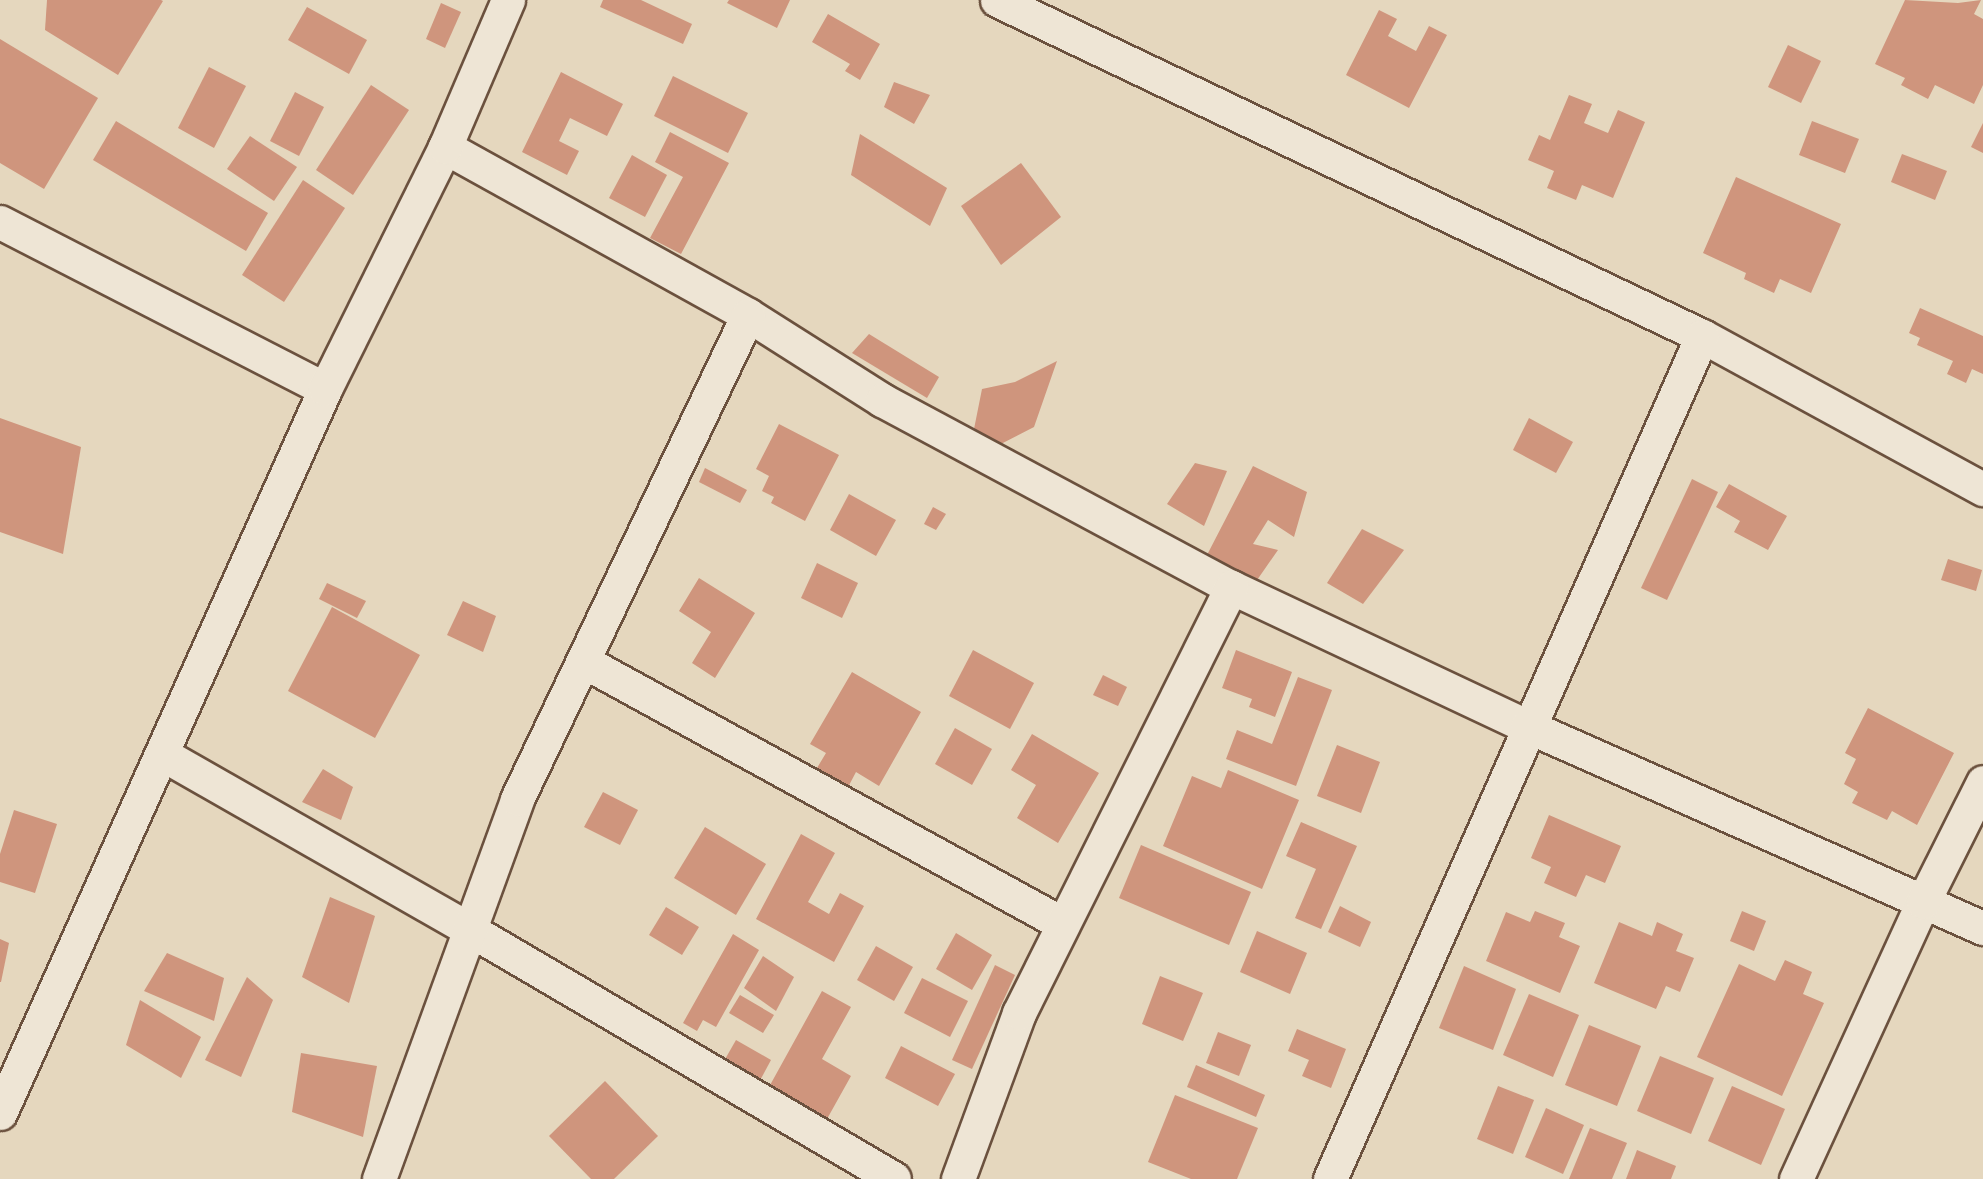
<!DOCTYPE html>
<html>
<head>
<meta charset="utf-8">
<style>
	body { margin:0 }
	#map { position:relative; width:1983px; height:1179px; overflow:hidden; background:#e5d7be; font-family:"Libre Caslon Text",serif }
	div>[style] { position:absolute }
	[style*='--x'] { left:calc(var(--x)*1px); top:calc(var(--y)*1px); width:calc(var(--w)*1px); rotate:calc(var(--a)*1deg) }
	.building>* { inset:0; background:#cf957d }
	.roads { filter:drop-shadow(2px 0 #6b513e) drop-shadow(-2px 0 #6b513e) drop-shadow(0 2px #6b513e) drop-shadow(0 -2px #6b513e) }
	.minor>* { height:33px; margin:-16.5px; padding:0 16.5px; transform-origin:16.5px; border-radius:16.5px; background:#eee5d5 }
	span { translate:-50% -50%; white-space:nowrap; text-align:center; line-height:1.15; -webkit-text-stroke:5px #eee5d5; paint-order:stroke }
</style>
</head>
<body>
<div id="map">
	<div class="building">
		<i style="clip-path:polygon(47px 0,161px 0,163px 1px,118px 75px,45px 30px)"></i>
		<i style="clip-path:polygon(603px 0,641px 0,692px 24px,683px 44px,600px 7px)"></i>
		<i style="clip-path:polygon(729px 0,790px 0,777px 28px,727px 3px)"></i>
		<i style="clip-path:polygon(1905px 0,1958px 3px,1981px 0,1974px 14px,1983px 19px,1983px 85px,1974px 104px,1935px 85px,1928px 99px,1901px 85px,1905px 78px,1875px 64px)"></i>
		<i style="clip-path:polygon(441px 3px,461px 12px,445px 48px,426px 39px)"></i>
		<i style="clip-path:polygon(307px 7px,367px 40px,349px 74px,288px 40px)"></i>
		<i style="clip-path:polygon(1379px 10px,1397px 19px,1388px 36px,1416px 51px,1429px 26px,1447px 35px,1409px 108px,1346px 75px)"></i>
		<i style="clip-path:polygon(828px 14px,880px 44px,860px 80px,845px 71px,850px 64px,812px 42px)"></i>
		<i style="clip-path:polygon(0 39px,98px 98px,44px 189px,0 163px)"></i>
		<i style="clip-path:polygon(1788px 45px,1821px 61px,1801px 103px,1768px 87px)"></i>
		<i style="clip-path:polygon(209px 67px,246px 86px,214px 148px,178px 128px)"></i>
		<i style="clip-path:polygon(561px 72px,623px 104px,607px 136px,570px 118px,559px 141px,579px 151px,567px 175px,522px 152px)"></i>
		<i style="clip-path:polygon(673px 76px,748px 113px,728px 153px,654px 116px)"></i>
		<i style="clip-path:polygon(894px 82px,930px 95px,914px 124px,884px 107px)"></i>
		<i style="clip-path:polygon(371px 85px,409px 110px,353px 195px,316px 170px)"></i>
		<i style="clip-path:polygon(295px 92px,324px 107px,299px 156px,270px 141px)"></i>
		<i style="clip-path:polygon(1569px 95px,1592px 104px,1584px 123px,1608px 133px,1618px 110px,1645px 122px,1613px 198px,1582px 185px,1576px 200px,1547px 188px,1554px 171px,1528px 160px,1539px 135px,1550px 140px)"></i>
		<i style="clip-path:polygon(116px 121px,268px 213px,246px 251px,93px 160px)"></i>
		<i style="clip-path:polygon(1812px 121px,1859px 139px,1845px 173px,1799px 155px)"></i>
		<i style="clip-path:polygon(1983px 123px,1983px 153px,1971px 147px)"></i>
		<i style="clip-path:polygon(670px 132px,729px 163px,681px 254px,650px 238px,683px 177px,655px 162px)"></i>
		<i style="clip-path:polygon(860px 134px,947px 188px,930px 226px,851px 175px)"></i>
		<i style="clip-path:polygon(250px 136px,297px 167px,274px 201px,227px 169px)"></i>
		<i style="clip-path:polygon(1902px 154px,1947px 171px,1935px 200px,1891px 182px)"></i>
		<i style="clip-path:polygon(632px 155px,667px 175px,645px 217px,609px 198px)"></i>
		<i style="clip-path:polygon(1021px 163px,1061px 217px,1001px 265px,961px 206px)"></i>
		<i style="clip-path:polygon(1736px 177px,1841px 224px,1811px 293px,1780px 279px,1774px 293px,1744px 279px,1746px 273px,1703px 253px)"></i>
		<i style="clip-path:polygon(303px 180px,345px 208px,284px 302px,242px 275px)"></i>
		<i style="clip-path:polygon(1920px 308px,1983px 336px,1983px 374px,1972px 369px,1966px 383px,1947px 374px,1953px 361px,1917px 345px,1920px 338px,1909px 333px)"></i>
		<i style="clip-path:polygon(869px 334px,939px 377px,927px 398px,852px 353px)"></i>
		<i style="clip-path:polygon(1057px 361px,1034px 427px,995px 447px,974px 429px,982px 389px,1015px 382px)"></i>
		<i style="clip-path:polygon(0 418px,81px 447px,63px 554px,0 532px)"></i>
		<i style="clip-path:polygon(1529px 418px,1573px 442px,1556px 473px,1513px 450px)"></i>
		<i style="clip-path:polygon(779px 424px,839px 455px,805px 521px,771px 503px,774px 497px,762px 491px,769px 476px,756px 469px)"></i>
		<i style="clip-path:polygon(1195px 463px,1227px 471px,1204px 526px,1167px 504px)"></i>
		<i style="clip-path:polygon(1253px 466px,1307px 492px,1294px 537px,1268px 520px,1253px 544px,1278px 550px,1255px 583px,1207px 555px)"></i>
		<i style="clip-path:polygon(705px 468px,747px 490px,740px 503px,699px 482px)"></i>
		<i style="clip-path:polygon(1692px 479px,1718px 492px,1667px 600px,1641px 588px)"></i>
		<i style="clip-path:polygon(1729px 484px,1787px 516px,1768px 550px,1734px 532px,1740px 521px,1716px 507px)"></i>
		<i style="clip-path:polygon(849px 494px,896px 520px,876px 556px,830px 530px)"></i>
		<i style="clip-path:polygon(933px 507px,946px 514px,936px 530px,924px 524px)"></i>
		<i style="clip-path:polygon(1362px 529px,1404px 550px,1363px 604px,1327px 583px)"></i>
		<i style="clip-path:polygon(1948px 559px,1982px 570px,1976px 591px,1941px 580px)"></i>
		<i style="clip-path:polygon(817px 563px,858px 583px,842px 618px,801px 598px)"></i>
		<i style="clip-path:polygon(699px 578px,755px 613px,715px 678px,692px 663px,711px 632px,679px 611px)"></i>
		<i style="clip-path:polygon(327px 583px,366px 601px,357px 618px,319px 599px)"></i>
		<i style="clip-path:polygon(463px 601px,496px 616px,483px 652px,447px 635px)"></i>
		<i style="clip-path:polygon(332px 607px,420px 655px,375px 738px,288px 691px)"></i>
		<i style="clip-path:polygon(973px 650px,1034px 683px,1010px 729px,949px 696px)"></i>
		<i style="clip-path:polygon(1236px 650px,1292px 672px,1275px 717px,1249px 707px,1252px 699px,1222px 688px)"></i>
		<i style="clip-path:polygon(852px 672px,921px 712px,879px 786px,856px 772px,846px 791px,814px 773px,826px 753px,810px 744px)"></i>
		<i style="clip-path:polygon(1103px 675px,1127px 687px,1118px 706px,1093px 695px)"></i>
		<i style="clip-path:polygon(1298px 677px,1332px 690px,1296px 786px,1226px 759px,1237px 730px,1272px 744px)"></i>
		<i style="clip-path:polygon(1868px 708px,1954px 753px,1917px 825px,1892px 811px,1887px 820px,1852px 803px,1858px 792px,1844px 784px,1856px 759px,1845px 753px)"></i>
		<i style="clip-path:polygon(955px 728px,992px 749px,972px 785px,935px 764px)"></i>
		<i style="clip-path:polygon(1032px 734px,1099px 773px,1058px 843px,1017px 818px,1036px 785px,1011px 770px)"></i>
		<i style="clip-path:polygon(1337px 745px,1380px 762px,1361px 813px,1317px 796px)"></i>
		<i style="clip-path:polygon(323px 769px,353px 787px,341px 820px,302px 802px)"></i>
		<i style="clip-path:polygon(1228px 770px,1299px 800px,1262px 889px,1163px 846px,1192px 776px,1221px 788px)"></i>
		<i style="clip-path:polygon(603px 792px,638px 810px,620px 845px,584px 827px)"></i>
		<i style="clip-path:polygon(14px 810px,57px 824px,35px 893px,0 882px,0 854px)"></i>
		<i style="clip-path:polygon(1549px 815px,1621px 846px,1605px 883px,1586px 875px,1576px 897px,1544px 883px,1551px 867px,1531px 858px)"></i>
		<i style="clip-path:polygon(1301px 822px,1357px 846px,1321px 929px,1295px 918px,1316px 869px,1286px 856px)"></i>
		<i style="clip-path:polygon(705px 827px,766px 864px,736px 915px,674px 878px)"></i>
		<i style="clip-path:polygon(801px 834px,835px 853px,808px 902px,829px 914px,840px 893px,864px 906px,834px 962px,756px 919px)"></i>
		<i style="clip-path:polygon(1141px 845px,1251px 892px,1229px 945px,1119px 898px)"></i>
		<i style="clip-path:polygon(330px 897px,375px 916px,349px 1003px,302px 977px)"></i>
		<i style="clip-path:polygon(1340px 906px,1371px 922px,1360px 947px,1328px 932px)"></i>
		<i style="clip-path:polygon(666px 907px,699px 927px,682px 955px,649px 935px)"></i>
		<i style="clip-path:polygon(1535px 911px,1565px 923px,1559px 937px,1580px 946px,1560px 993px,1486px 961px,1506px 912px,1530px 922px)"></i>
		<i style="clip-path:polygon(1742px 911px,1766px 921px,1754px 951px,1730px 941px)"></i>
		<i style="clip-path:polygon(1619px 922px,1652px 936px,1657px 922px,1683px 934px,1676px 951px,1694px 958px,1680px 992px,1666px 986px,1656px 1009px,1594px 983px)"></i>
		<i style="clip-path:polygon(1257px 931px,1307px 953px,1290px 994px,1240px 972px)"></i>
		<i style="clip-path:polygon(956px 933px,992px 955px,972px 990px,936px 969px)"></i>
		<i style="clip-path:polygon(733px 934px,759px 950px,716px 1027px,703px 1020px,697px 1031px,683px 1023px)"></i>
		<i style="clip-path:polygon(0 939px,9px 943px,1px 982px,0 982px)"></i>
		<i style="clip-path:polygon(876px 946px,913px 967px,894px 1001px,857px 980px)"></i>
		<i style="clip-path:polygon(167px 953px,224px 978px,214px 1021px,144px 991px)"></i>
		<i style="clip-path:polygon(763px 956px,794px 977px,776px 1011px,744px 988px)"></i>
		<i style="clip-path:polygon(1785px 960px,1812px 972px,1803px 994px,1824px 1003px,1782px 1096px,1697px 1057px,1739px 964px,1775px 981px)"></i>
		<i style="clip-path:polygon(995px 965px,1015px 975px,972px 1069px,952px 1060px)"></i>
		<i style="clip-path:polygon(1464px 966px,1516px 989px,1493px 1050px,1439px 1028px)"></i>
		<i style="clip-path:polygon(1160px 976px,1203px 993px,1183px 1041px,1142px 1024px)"></i>
		<i style="clip-path:polygon(247px 977px,273px 1000px,241px 1077px,205px 1060px)"></i>
		<i style="clip-path:polygon(922px 978px,968px 1001px,950px 1037px,904px 1013px)"></i>
		<i style="clip-path:polygon(822px 991px,851px 1007px,822px 1059px,851px 1076px,827px 1119px,769px 1087px)"></i>
		<i style="clip-path:polygon(1529px 994px,1579px 1015px,1553px 1077px,1503px 1055px)"></i>
		<i style="clip-path:polygon(740px 995px,774px 1015px,763px 1033px,729px 1013px)"></i>
		<i style="clip-path:polygon(140px 1000px,201px 1037px,181px 1078px,126px 1045px)"></i>
		<i style="clip-path:polygon(1589px 1025px,1641px 1046px,1617px 1106px,1565px 1085px)"></i>
		<i style="clip-path:polygon(1297px 1029px,1346px 1049px,1331px 1088px,1302px 1076px,1309px 1060px,1288px 1051px)"></i>
		<i style="clip-path:polygon(1218px 1032px,1251px 1045px,1239px 1076px,1206px 1063px)"></i>
		<i style="clip-path:polygon(736px 1040px,771px 1060px,756px 1088px,720px 1068px)"></i>
		<i style="clip-path:polygon(901px 1046px,955px 1074px,938px 1106px,885px 1078px)"></i>
		<i style="clip-path:polygon(301px 1053px,377px 1066px,363px 1137px,292px 1112px)"></i>
		<i style="clip-path:polygon(1660px 1056px,1714px 1078px,1691px 1134px,1637px 1111px)"></i>
		<i style="clip-path:polygon(1196px 1065px,1265px 1095px,1256px 1117px,1187px 1087px)"></i>
		<i style="clip-path:polygon(605px 1081px,658px 1136px,614px 1179px,591px 1179px,549px 1136px)"></i>
		<i style="clip-path:polygon(1498px 1086px,1534px 1100px,1513px 1154px,1477px 1139px)"></i>
		<i style="clip-path:polygon(1732px 1086px,1785px 1109px,1761px 1165px,1708px 1141px)"></i>
		<i style="clip-path:polygon(1175px 1095px,1258px 1128px,1237px 1179px,1191px 1179px,1148px 1162px)"></i>
		<i style="clip-path:polygon(1546px 1108px,1584px 1125px,1563px 1174px,1525px 1157px)"></i>
		<i style="clip-path:polygon(1590px 1128px,1627px 1143px,1612px 1179px,1569px 1179px)"></i>
		<i style="clip-path:polygon(1637px 1150px,1676px 1166px,1671px 1179px,1626px 1179px)"></i>
	</div>
	<div class="roads">
		<div class="minor">
			<i style="--x:997;--y:0;--w:781;--a:25.48"></i>
			<i style="--x:1702;--y:336;--w:320;--a:28.6"></i>
			<i style="--x:445;--y:147;--w:346;--a:29"></i>
			<i style="--x:748;--y:315;--w:159;--a:32.4"></i>
			<i style="--x:882;--y:400;--w:396;--a:28.2"></i>
			<i style="--x:1231;--y:587;--w:327;--a:25.2"></i>
			<i style="--x:1527;--y:726;--w:499;--a:23.9"></i>
			<i style="--x:0;--y:222;--w:365;--a:27.2"></i>
			<i style="--x:583;--y:661;--w:547;--a:28.72"></i>
			<i style="--x:164;--y:755;--w:355;--a:29.7"></i>
			<i style="--x:472;--y:931;--w:489;--a:30.4"></i>
			<i style="--x:0;--y:1113;--w:794;--a:-65.82"></i>
			<i style="--x:325;--y:389;--w:270;--a:-63.6"></i>
			<i style="--x:445;--y:147;--w:160;--a:-66.8"></i>
			<i style="--x:379;--y:1179;--w:404;--a:-70"></i>
			<i style="--x:517;--y:799;--w:536;--a:-64.49"></i>
			<i style="--x:958;--y:1179;--w:177;--a:-69.8"></i>
			<i style="--x:1019;--y:1013;--w:476;--a:-63.5"></i>
			<i style="--x:1330;--y:1179;--w:921;--a:-66.19"></i>
			<i style="--x:1796;--y:1179;--w:305;--a:-65.4"></i>
			<i style="--x:1923;--y:902;--w:134;--a:-63.4"></i>
		</div>
	</div>
</div>
</body>
</html>
